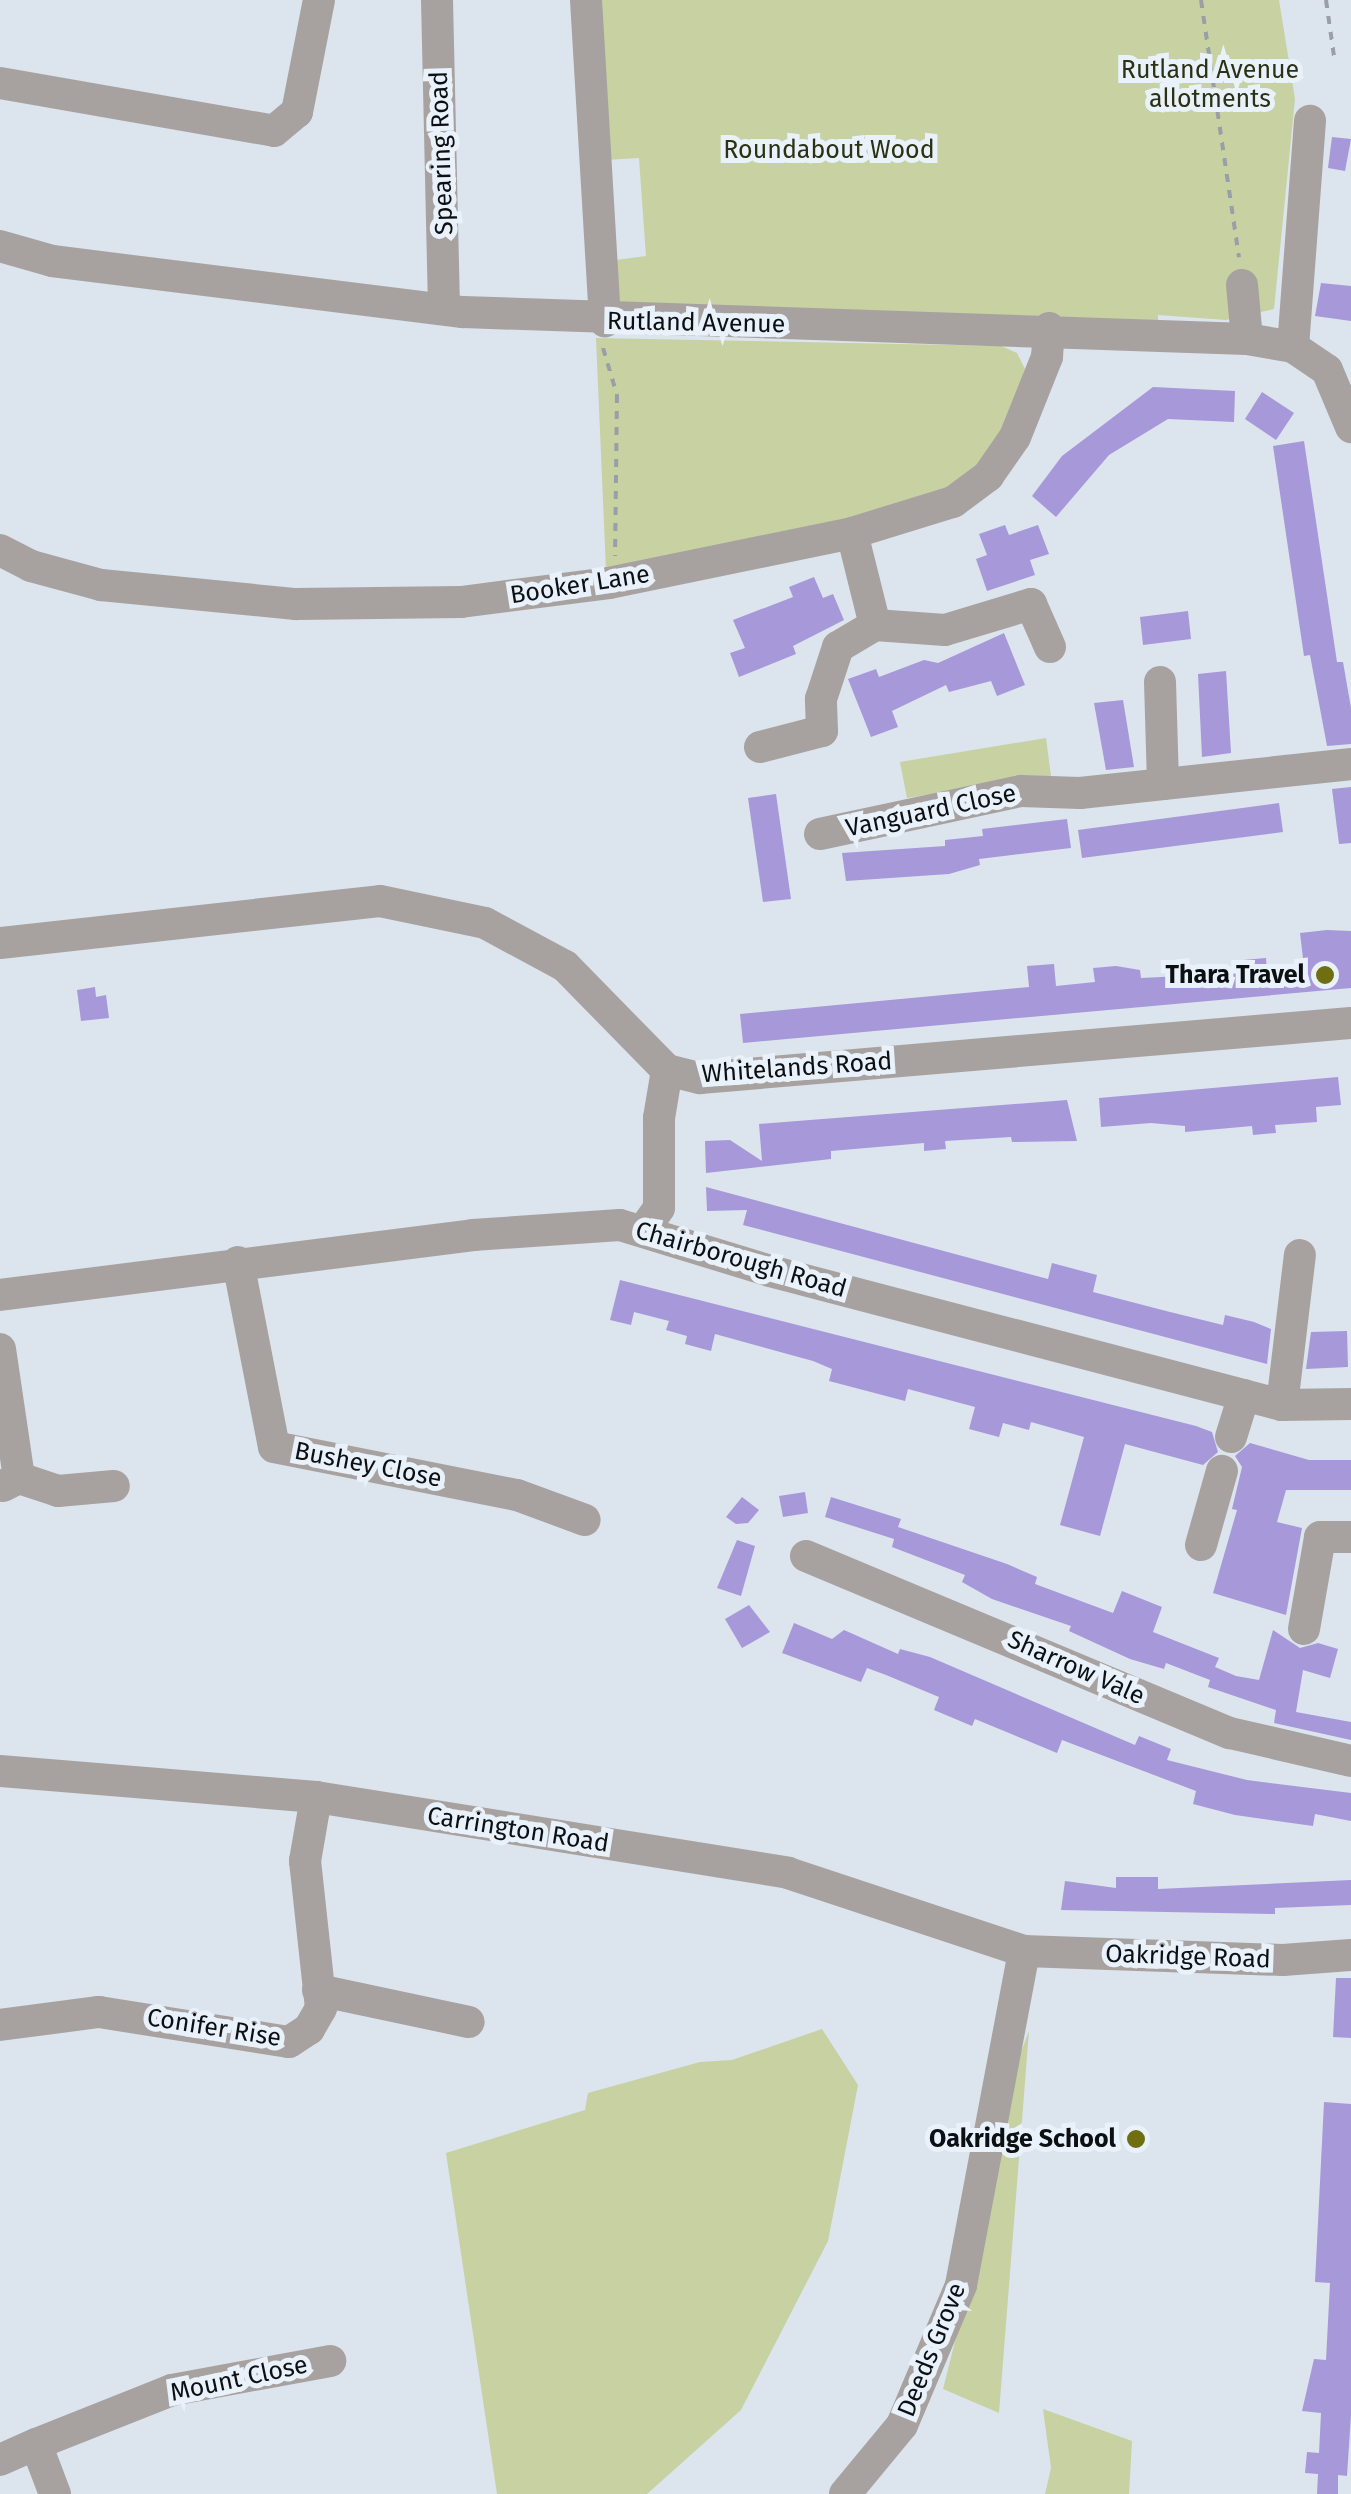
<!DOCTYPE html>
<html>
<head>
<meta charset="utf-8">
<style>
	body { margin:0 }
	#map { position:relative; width:1351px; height:2494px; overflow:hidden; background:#dce4ed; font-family:"Fira Sans",sans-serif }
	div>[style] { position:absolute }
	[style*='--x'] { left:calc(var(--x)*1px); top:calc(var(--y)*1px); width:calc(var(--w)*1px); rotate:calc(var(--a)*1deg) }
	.green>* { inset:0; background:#c7d1a2 }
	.building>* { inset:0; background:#a798d9 }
	.path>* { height:4px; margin-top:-2px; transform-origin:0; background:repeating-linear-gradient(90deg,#999fa6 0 8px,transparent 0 16px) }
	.minor>* { height:32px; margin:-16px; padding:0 16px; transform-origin:16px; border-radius:16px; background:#a7a2a0 }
	.dots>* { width:28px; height:28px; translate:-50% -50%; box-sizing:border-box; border:5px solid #e9f1fa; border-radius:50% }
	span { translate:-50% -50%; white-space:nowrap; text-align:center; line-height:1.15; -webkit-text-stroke:10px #e9f1fa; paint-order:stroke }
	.park-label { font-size:25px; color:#2b3112 }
	.street-label { font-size:25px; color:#0d1013 }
	.poi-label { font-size:25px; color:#0d1013; font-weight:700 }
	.right { translate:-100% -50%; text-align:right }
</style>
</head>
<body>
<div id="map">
	<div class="green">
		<i style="clip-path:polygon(594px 0,1279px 0,1295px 99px,1274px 309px,1226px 320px,1158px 315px,1158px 326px,618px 310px,616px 260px,646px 256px,639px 158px,606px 160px)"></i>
		<i style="clip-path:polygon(596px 338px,1001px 346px,1017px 353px,1025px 369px,1000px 446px,936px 501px,606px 570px)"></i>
		<i style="clip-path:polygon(1046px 738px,1051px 776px,907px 798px,900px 762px)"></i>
		<i style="clip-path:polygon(822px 2029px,858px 2085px,828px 2241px,741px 2410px,647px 2494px,497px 2494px,446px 2153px,585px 2110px,588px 2093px,700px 2062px,732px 2060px)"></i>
		<i style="clip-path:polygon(1029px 2031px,999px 2413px,943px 2389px,975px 2262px,1004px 2096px)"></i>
		<i style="clip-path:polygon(1043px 2409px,1132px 2441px,1129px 2494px,1045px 2494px,1051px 2468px)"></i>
	</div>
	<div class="building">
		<i style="clip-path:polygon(1332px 137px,1351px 139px,1345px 171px,1328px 168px)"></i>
		<i style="clip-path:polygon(1321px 283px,1351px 286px,1351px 321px,1315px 316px)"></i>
		<i style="clip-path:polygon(1153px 387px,1235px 391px,1234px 422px,1168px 419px,1109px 455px,1056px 517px,1032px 496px,1062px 456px)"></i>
		<i style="clip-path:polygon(1262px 392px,1294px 413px,1276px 440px,1245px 419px)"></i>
		<i style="clip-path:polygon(1304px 441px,1337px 662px,1343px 662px,1351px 708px,1351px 744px,1327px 746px,1310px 655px,1304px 656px,1273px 446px)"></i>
		<i style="clip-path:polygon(1005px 525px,1009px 535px,1038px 525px,1049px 554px,1030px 560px,1035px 575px,987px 591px,976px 559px,987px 555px,979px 534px)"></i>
		<i style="clip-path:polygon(814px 577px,823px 598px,833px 594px,844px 620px,793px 646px,796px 654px,739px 677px,730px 653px,745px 648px,733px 620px,793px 597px,789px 587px)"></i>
		<i style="clip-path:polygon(1188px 611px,1191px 639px,1143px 645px,1140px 617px)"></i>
		<i style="clip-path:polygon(1004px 633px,1025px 685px,997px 696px,991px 681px,949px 692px,946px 685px,892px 711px,898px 727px,871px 737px,848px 679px,876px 669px,879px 677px,924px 660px,938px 663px)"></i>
		<i style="clip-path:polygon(1226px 671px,1231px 753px,1202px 757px,1198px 674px)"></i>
		<i style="clip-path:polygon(1123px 700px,1134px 767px,1106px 770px,1094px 703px)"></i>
		<i style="clip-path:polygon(1351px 787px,1351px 843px,1339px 844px,1332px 789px)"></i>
		<i style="clip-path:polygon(776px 794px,791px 899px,763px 902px,748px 798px)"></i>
		<i style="clip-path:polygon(1279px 803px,1283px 832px,1082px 858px,1078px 830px)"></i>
		<i style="clip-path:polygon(1067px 819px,1071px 848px,979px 859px,980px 865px,949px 874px,846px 881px,842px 853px,945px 846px,945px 840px,983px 836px,982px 829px)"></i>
		<i style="clip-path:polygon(1327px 930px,1351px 931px,1351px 988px,743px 1043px,740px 1014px,1029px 987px,1027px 966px,1054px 964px,1056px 986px,1095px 982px,1093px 968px,1116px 966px,1140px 970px,1141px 978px,1244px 973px,1243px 960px,1266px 958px,1267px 971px,1304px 967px,1300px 933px)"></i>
		<i style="clip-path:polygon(95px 987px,96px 997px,106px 995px,109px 1018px,81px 1021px,77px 990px)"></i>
		<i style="clip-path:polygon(1338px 1077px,1341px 1105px,1316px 1107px,1317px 1122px,1275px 1125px,1276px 1133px,1253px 1135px,1252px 1126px,1185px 1132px,1185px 1126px,1151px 1123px,1101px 1127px,1099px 1098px)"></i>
		<i style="clip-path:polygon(1067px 1100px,1077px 1141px,1012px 1142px,1011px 1137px,945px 1141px,946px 1149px,924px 1151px,924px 1143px,831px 1151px,831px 1159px,706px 1173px,705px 1141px,730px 1140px,762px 1161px,759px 1124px)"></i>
		<i style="clip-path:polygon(706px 1187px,1048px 1279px,1052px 1263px,1097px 1275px,1093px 1292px,1170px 1312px,1223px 1325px,1225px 1315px,1254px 1322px,1271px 1329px,1267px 1364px,743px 1225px,747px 1210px,707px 1211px)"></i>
		<i style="clip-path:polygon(620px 1280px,1196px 1426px,1212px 1432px,1218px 1452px,1203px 1465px,1125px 1444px,1100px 1536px,1060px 1525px,1084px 1437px,1031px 1422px,1029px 1430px,1003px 1423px,999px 1437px,969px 1429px,975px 1407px,908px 1389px,905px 1401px,829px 1381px,832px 1369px,813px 1361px,715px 1334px,711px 1351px,685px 1344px,687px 1336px,666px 1330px,669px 1321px,634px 1312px,631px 1325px,610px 1320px)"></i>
		<i style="clip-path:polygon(1347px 1331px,1348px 1367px,1306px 1369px,1311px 1332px)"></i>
		<i style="clip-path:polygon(1250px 1443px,1309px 1460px,1351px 1460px,1351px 1490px,1286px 1490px,1277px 1522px,1302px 1528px,1286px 1615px,1213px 1593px,1237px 1510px,1232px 1509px,1242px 1467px,1235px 1456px)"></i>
		<i style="clip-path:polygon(805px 1492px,808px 1513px,783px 1517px,779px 1496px)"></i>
		<i style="clip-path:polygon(742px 1497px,759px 1510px,748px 1523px,736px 1524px,726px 1517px)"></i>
		<i style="clip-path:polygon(831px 1497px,901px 1519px,898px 1527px,1007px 1564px,1037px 1577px,1035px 1584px,1113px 1613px,1122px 1591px,1162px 1607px,1153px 1632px,1219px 1658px,1215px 1667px,1236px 1676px,1259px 1680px,1273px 1630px,1300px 1648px,1318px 1643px,1338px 1649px,1330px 1678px,1303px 1670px,1296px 1712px,1351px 1722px,1351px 1740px,1274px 1723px,1276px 1710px,1208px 1687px,1210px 1680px,1166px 1663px,1164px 1669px,1130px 1659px,1069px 1631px,1071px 1626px,992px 1599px,962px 1582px,965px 1575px,892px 1547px,894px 1539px,825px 1517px)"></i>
		<i style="clip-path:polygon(737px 1540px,755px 1546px,741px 1596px,717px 1588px)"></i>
		<i style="clip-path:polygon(749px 1605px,770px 1632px,742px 1648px,725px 1619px)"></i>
		<i style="clip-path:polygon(794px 1623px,832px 1639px,844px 1630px,898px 1654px,900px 1649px,930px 1657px,1135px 1745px,1139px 1736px,1171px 1749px,1167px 1760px,1247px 1780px,1351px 1793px,1351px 1821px,1315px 1814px,1313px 1826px,1235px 1815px,1193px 1804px,1196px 1791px,1062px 1740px,1057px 1753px,975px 1719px,972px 1726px,934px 1710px,939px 1697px,886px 1675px,867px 1668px,861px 1682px,782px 1653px)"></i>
		<i style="clip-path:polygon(1116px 1877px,1158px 1877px,1158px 1889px,1351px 1880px,1351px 1905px,1275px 1908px,1275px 1914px,1061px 1910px,1065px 1881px,1116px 1888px)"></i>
		<i style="clip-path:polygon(1336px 1978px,1351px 1978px,1351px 2038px,1333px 2037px)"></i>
		<i style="clip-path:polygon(1324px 2102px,1351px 2104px,1351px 2415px,1347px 2476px,1338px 2475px,1338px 2494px,1317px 2494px,1318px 2474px,1305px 2473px,1307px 2452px,1319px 2453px,1321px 2413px,1302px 2411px,1314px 2359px,1326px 2360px,1330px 2283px,1315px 2282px)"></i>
	</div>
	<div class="path">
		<i style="--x:1201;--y:0;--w:260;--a:81.6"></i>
		<i style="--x:1326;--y:0;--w:57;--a:81.9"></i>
		<i style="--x:603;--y:348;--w:49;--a:73.4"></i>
		<i style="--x:617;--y:395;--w:161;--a:90.7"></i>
	</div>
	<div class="minor">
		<i style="--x:437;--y:0;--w:306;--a:88.7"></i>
		<i style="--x:586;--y:0;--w:322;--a:86.6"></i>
		<i style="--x:0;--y:83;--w:278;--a:9.9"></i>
		<i style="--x:274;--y:131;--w:30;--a:-40"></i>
		<i style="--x:297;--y:112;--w:114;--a:-78.9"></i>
		<i style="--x:0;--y:246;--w:54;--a:16.1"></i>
		<i style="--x:52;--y:261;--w:414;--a:7.1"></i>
		<i style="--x:463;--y:312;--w:784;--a:1.97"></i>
		<i style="--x:1247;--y:339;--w:47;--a:9.9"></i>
		<i style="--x:1293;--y:347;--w:41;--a:34.1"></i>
		<i style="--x:1327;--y:370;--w:62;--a:67.2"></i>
		<i style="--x:1242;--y:285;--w:54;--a:84.7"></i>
		<i style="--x:1293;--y:347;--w:227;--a:-85.7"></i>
		<i style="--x:852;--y:533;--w:95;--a:76"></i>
		<i style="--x:0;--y:550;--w:35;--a:27"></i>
		<i style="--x:31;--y:566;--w:73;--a:15.2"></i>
		<i style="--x:101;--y:585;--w:196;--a:5.6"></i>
		<i style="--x:296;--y:604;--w:165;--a:-0.7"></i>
		<i style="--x:461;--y:602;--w:149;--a:-7.3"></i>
		<i style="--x:609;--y:583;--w:248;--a:-11.6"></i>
		<i style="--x:852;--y:533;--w:106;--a:-17.1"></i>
		<i style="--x:953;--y:502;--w:44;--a:-36.6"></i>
		<i style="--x:988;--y:476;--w:47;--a:-55.3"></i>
		<i style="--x:1015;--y:437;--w:86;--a:-68.2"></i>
		<i style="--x:1047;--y:357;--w:29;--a:-86"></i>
		<i style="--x:1160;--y:682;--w:102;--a:88.3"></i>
		<i style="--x:760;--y:747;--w:64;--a:-14.5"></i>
		<i style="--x:822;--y:731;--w:32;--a:-92"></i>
		<i style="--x:821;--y:699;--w:55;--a:-71.9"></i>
		<i style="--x:838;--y:647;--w:43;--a:-30.7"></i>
		<i style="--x:875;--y:625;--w:70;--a:4.1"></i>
		<i style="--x:945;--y:630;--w:90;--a:-16.8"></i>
		<i style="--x:1031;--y:604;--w:47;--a:66.2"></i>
		<i style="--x:820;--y:834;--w:206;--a:-12.1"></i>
		<i style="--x:1021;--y:791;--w:59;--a:1.9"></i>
		<i style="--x:1080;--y:793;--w:273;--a:-6.1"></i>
		<i style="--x:0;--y:943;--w:382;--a:-6.3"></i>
		<i style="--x:380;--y:901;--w:107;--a:11.8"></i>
		<i style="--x:485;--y:923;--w:91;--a:28.3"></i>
		<i style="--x:565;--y:966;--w:146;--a:45.6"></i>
		<i style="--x:667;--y:1070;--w:34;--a:14"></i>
		<i style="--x:700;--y:1078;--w:653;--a:-4.83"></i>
		<i style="--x:645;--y:1228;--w:24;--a:-55"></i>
		<i style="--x:659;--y:1208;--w:90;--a:-90"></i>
		<i style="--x:659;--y:1118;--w:49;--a:-80.5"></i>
		<i style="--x:238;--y:1262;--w:188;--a:79"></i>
		<i style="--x:274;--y:1447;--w:248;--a:11.2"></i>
		<i style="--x:517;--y:1495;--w:72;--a:20.2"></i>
		<i style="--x:0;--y:1295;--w:477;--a:-7.2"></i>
		<i style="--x:473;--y:1235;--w:147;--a:-3.9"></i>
		<i style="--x:620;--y:1225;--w:157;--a:17"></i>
		<i style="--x:770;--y:1271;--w:529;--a:14.67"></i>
		<i style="--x:1282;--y:1405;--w:69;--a:-0.8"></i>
		<i style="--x:0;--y:1349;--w:130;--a:81.6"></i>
		<i style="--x:1282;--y:1405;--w:151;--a:-83.2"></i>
		<i style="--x:1231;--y:1437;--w:44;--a:-72.8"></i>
		<i style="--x:3;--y:1486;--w:18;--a:-27"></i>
		<i style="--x:19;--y:1478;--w:41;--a:18.4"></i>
		<i style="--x:58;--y:1491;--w:56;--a:-5.1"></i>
		<i style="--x:1201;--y:1545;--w:77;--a:-74.2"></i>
		<i style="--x:806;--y:1556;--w:459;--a:22.7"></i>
		<i style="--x:1230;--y:1733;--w:124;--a:13"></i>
		<i style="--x:1304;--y:1629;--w:93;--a:-80.1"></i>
		<i style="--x:1320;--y:1537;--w:31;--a:0"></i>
		<i style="--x:0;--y:1771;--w:317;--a:4.7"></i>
		<i style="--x:316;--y:1797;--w:478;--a:9.1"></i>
		<i style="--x:788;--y:1873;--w:249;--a:18.3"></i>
		<i style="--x:1024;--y:1951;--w:259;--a:2"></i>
		<i style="--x:1283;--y:1960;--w:68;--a:-4.2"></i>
		<i style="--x:318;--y:1990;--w:154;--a:12"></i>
		<i style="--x:0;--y:2025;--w:100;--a:-7.5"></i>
		<i style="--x:99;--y:2012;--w:192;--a:9"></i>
		<i style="--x:289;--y:2042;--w:24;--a:-33"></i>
		<i style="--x:309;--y:2029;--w:24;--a:-60"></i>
		<i style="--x:321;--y:2008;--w:148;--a:-96.2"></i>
		<i style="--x:305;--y:1861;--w:65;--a:-80.2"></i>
		<i style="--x:0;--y:2460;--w:39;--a:-24"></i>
		<i style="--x:55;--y:2494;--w:53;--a:-110.8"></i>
		<i style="--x:36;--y:2444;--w:146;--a:-21.7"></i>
		<i style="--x:172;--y:2390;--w:161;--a:-10.4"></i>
		<i style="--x:845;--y:2494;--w:89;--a:-50.4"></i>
		<i style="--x:902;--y:2425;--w:152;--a:-67.1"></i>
		<i style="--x:961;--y:2285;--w:340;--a:-79.3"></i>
	</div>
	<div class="dots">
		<i style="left:1325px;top:975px;background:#6f6f11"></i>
		<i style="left:1136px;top:2139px;background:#6f6f11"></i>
	</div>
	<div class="park-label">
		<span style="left:1210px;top:85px">Rutland Avenue<br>allotments</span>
		<span style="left:829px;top:150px">Roundabout Wood</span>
	</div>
	<div class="street-label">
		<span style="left:442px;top:153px;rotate:-92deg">Spearing Road</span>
		<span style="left:696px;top:323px;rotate:1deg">Rutland Avenue</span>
		<span style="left:580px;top:585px;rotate:-9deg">Booker Lane</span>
		<span style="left:931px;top:811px;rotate:-12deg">Vanguard Close</span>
		<span style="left:797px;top:1068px;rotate:-4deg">Whitelands Road</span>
		<span style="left:741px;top:1260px;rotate:16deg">Chairborough Road</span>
		<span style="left:368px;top:1465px;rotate:11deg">Bushey Close</span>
		<span style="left:1076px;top:1668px;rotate:24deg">Sharrow Vale</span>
		<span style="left:518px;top:1830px;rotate:9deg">Carrington Road</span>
		<span style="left:1188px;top:1957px;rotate:2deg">Oakridge Road</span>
		<span style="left:214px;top:2028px;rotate:9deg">Conifer Rise</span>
		<span style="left:932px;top:2350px;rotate:-68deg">Deeds Grove</span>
		<span style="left:239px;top:2379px;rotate:-12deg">Mount Close</span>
	</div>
	<div class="poi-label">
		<span class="right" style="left:1305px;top:975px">Thara Travel</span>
		<span class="right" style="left:1116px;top:2139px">Oakridge School</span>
	</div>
</div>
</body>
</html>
